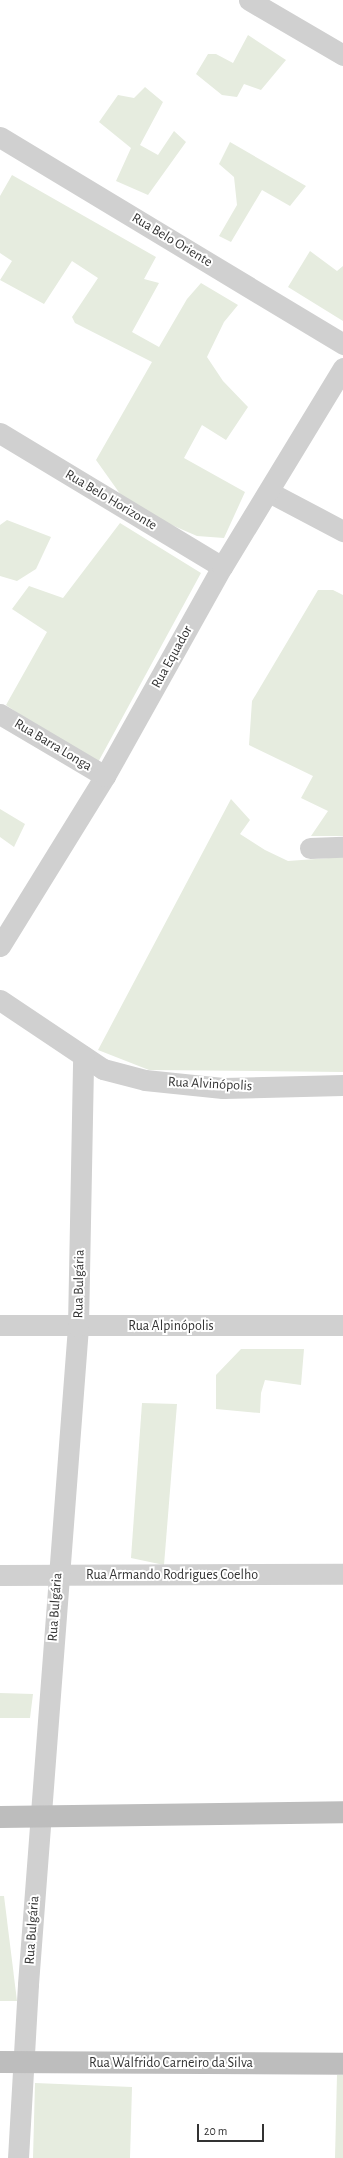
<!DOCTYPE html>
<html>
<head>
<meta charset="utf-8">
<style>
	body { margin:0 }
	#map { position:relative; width:343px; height:2158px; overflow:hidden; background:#fff; font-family:"Alegreya Sans",sans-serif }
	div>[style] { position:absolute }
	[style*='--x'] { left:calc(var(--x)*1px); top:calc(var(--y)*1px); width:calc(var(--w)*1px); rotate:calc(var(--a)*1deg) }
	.green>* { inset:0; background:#e6ecdf }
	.street>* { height:21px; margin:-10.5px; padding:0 10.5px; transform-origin:10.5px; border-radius:10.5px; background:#d0d0d0 }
	.secondary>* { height:22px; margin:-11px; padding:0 11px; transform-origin:11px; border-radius:11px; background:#bdbdbd }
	span { translate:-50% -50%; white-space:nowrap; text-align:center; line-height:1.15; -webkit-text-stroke:4px #fff; paint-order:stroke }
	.street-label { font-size:14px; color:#333 }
	.scale { position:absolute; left:197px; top:2124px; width:67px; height:18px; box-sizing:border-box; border:2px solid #333; border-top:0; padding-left:5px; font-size:12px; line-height:14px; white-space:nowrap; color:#333; -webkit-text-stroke:3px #fff; paint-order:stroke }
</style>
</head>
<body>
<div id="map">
	<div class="green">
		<i style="clip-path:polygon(248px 35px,286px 60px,261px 90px,244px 84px,237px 97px,222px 95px,196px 74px,208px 54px,216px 54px,233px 63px)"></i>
		<i style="clip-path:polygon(145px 87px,163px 102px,140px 145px,158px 155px,174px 131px,186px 142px,148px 195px,116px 181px,131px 148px,99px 122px,118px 95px,134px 98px)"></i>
		<i style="clip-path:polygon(230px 142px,306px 186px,290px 206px,262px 190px,231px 242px,219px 236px,237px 205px,234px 177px,219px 164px)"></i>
		<i style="clip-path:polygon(12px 175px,156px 257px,144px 279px,159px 283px,132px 332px,159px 347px,187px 299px,201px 283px,238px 305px,224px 322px,207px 357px,223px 381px,248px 407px,226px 440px,202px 425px,184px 458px,245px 492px,224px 538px,197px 536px,167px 523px,123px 498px,96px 460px,152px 362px,75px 323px,72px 317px,98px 278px,72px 261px,44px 304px,0 280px,12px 261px,0 253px,0 196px)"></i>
		<i style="clip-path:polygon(310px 251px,337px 271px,343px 266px,343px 321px,288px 287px)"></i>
		<i style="clip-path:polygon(7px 520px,51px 537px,36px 569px,17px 581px,0 576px,0 525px)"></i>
		<i style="clip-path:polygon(120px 523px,201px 573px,96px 766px,6px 705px,47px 632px,12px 609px,29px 586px,63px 598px)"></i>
		<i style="clip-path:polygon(318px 590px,333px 590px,343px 595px,343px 836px,311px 836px,328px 811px,301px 798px,313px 776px,249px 745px,252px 701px)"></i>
		<i style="clip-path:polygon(231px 799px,250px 820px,240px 834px,265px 850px,288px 861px,343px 857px,343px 1072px,149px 1070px,98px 1050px)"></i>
		<i style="clip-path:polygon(0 809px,25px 824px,14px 847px,0 837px)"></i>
		<i style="clip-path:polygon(241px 1349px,304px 1349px,301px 1385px,265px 1380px,261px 1393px,260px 1413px,216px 1409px,216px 1375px)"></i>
		<i style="clip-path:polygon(142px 1403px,177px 1404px,164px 1565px,131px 1558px)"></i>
		<i style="clip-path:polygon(0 1693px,33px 1694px,30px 1718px,0 1718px)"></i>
		<i style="clip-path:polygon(0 1896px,4px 1896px,17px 2001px,0 2001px)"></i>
		<i style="clip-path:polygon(337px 2075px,343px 2075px,343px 2158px,335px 2158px)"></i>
		<i style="clip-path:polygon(35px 2083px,132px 2087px,130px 2158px,33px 2158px)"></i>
	</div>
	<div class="street">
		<i style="--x:249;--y:0;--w:109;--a:30.3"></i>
		<i style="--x:0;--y:137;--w:401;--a:31.1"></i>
		<i style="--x:0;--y:433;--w:259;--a:31.1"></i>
		<i style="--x:269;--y:492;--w:84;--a:27.8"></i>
		<i style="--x:0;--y:714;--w:122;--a:30.6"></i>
		<i style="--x:310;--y:848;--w:33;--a:-2"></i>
		<i style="--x:0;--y:946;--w:200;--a:-58.3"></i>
		<i style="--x:105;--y:776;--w:240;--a:-60.8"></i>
		<i style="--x:222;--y:567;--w:233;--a:-58.7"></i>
		<i style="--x:0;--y:1000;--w:124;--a:33.8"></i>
		<i style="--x:103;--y:1069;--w:43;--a:14.7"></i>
		<i style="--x:145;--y:1080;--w:78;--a:5.9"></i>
		<i style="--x:223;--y:1088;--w:120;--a:-1.4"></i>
		<i style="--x:0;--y:1325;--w:343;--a:0"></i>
		<i style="--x:0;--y:1575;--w:343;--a:-0.2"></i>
		<i style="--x:18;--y:2158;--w:174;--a:-86.7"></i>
		<i style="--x:28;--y:1984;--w:660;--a:-85.65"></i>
		<i style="--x:78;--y:1326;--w:270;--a:-88.9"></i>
	</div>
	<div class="secondary">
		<i style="--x:0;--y:1817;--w:343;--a:-0.8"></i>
		<i style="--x:0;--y:2062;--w:343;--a:0.3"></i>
	</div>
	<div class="street-label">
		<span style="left:172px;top:240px;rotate:31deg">Rua Belo Oriente</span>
		<span style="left:111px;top:500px;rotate:31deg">Rua Belo Horizonte</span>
		<span style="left:172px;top:657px;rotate:-61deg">Rua Equador</span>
		<span style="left:53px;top:745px;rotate:31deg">Rua Barra Longa</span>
		<span style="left:210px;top:1084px;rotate:3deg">Rua Alvinópolis</span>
		<span style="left:79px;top:1284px;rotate:-89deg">Rua Bulgária</span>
		<span style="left:171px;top:1326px">Rua Alpinópolis</span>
		<span style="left:172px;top:1575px">Rua Armando Rodrigues Coelho</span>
		<span style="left:55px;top:1607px;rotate:-86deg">Rua Bulgária</span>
		<span style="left:32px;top:1930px;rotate:-86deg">Rua Bulgária</span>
		<span style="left:171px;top:2063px">Rua Walfrido Carneiro da Silva</span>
	</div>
	<div class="scale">20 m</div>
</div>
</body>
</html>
